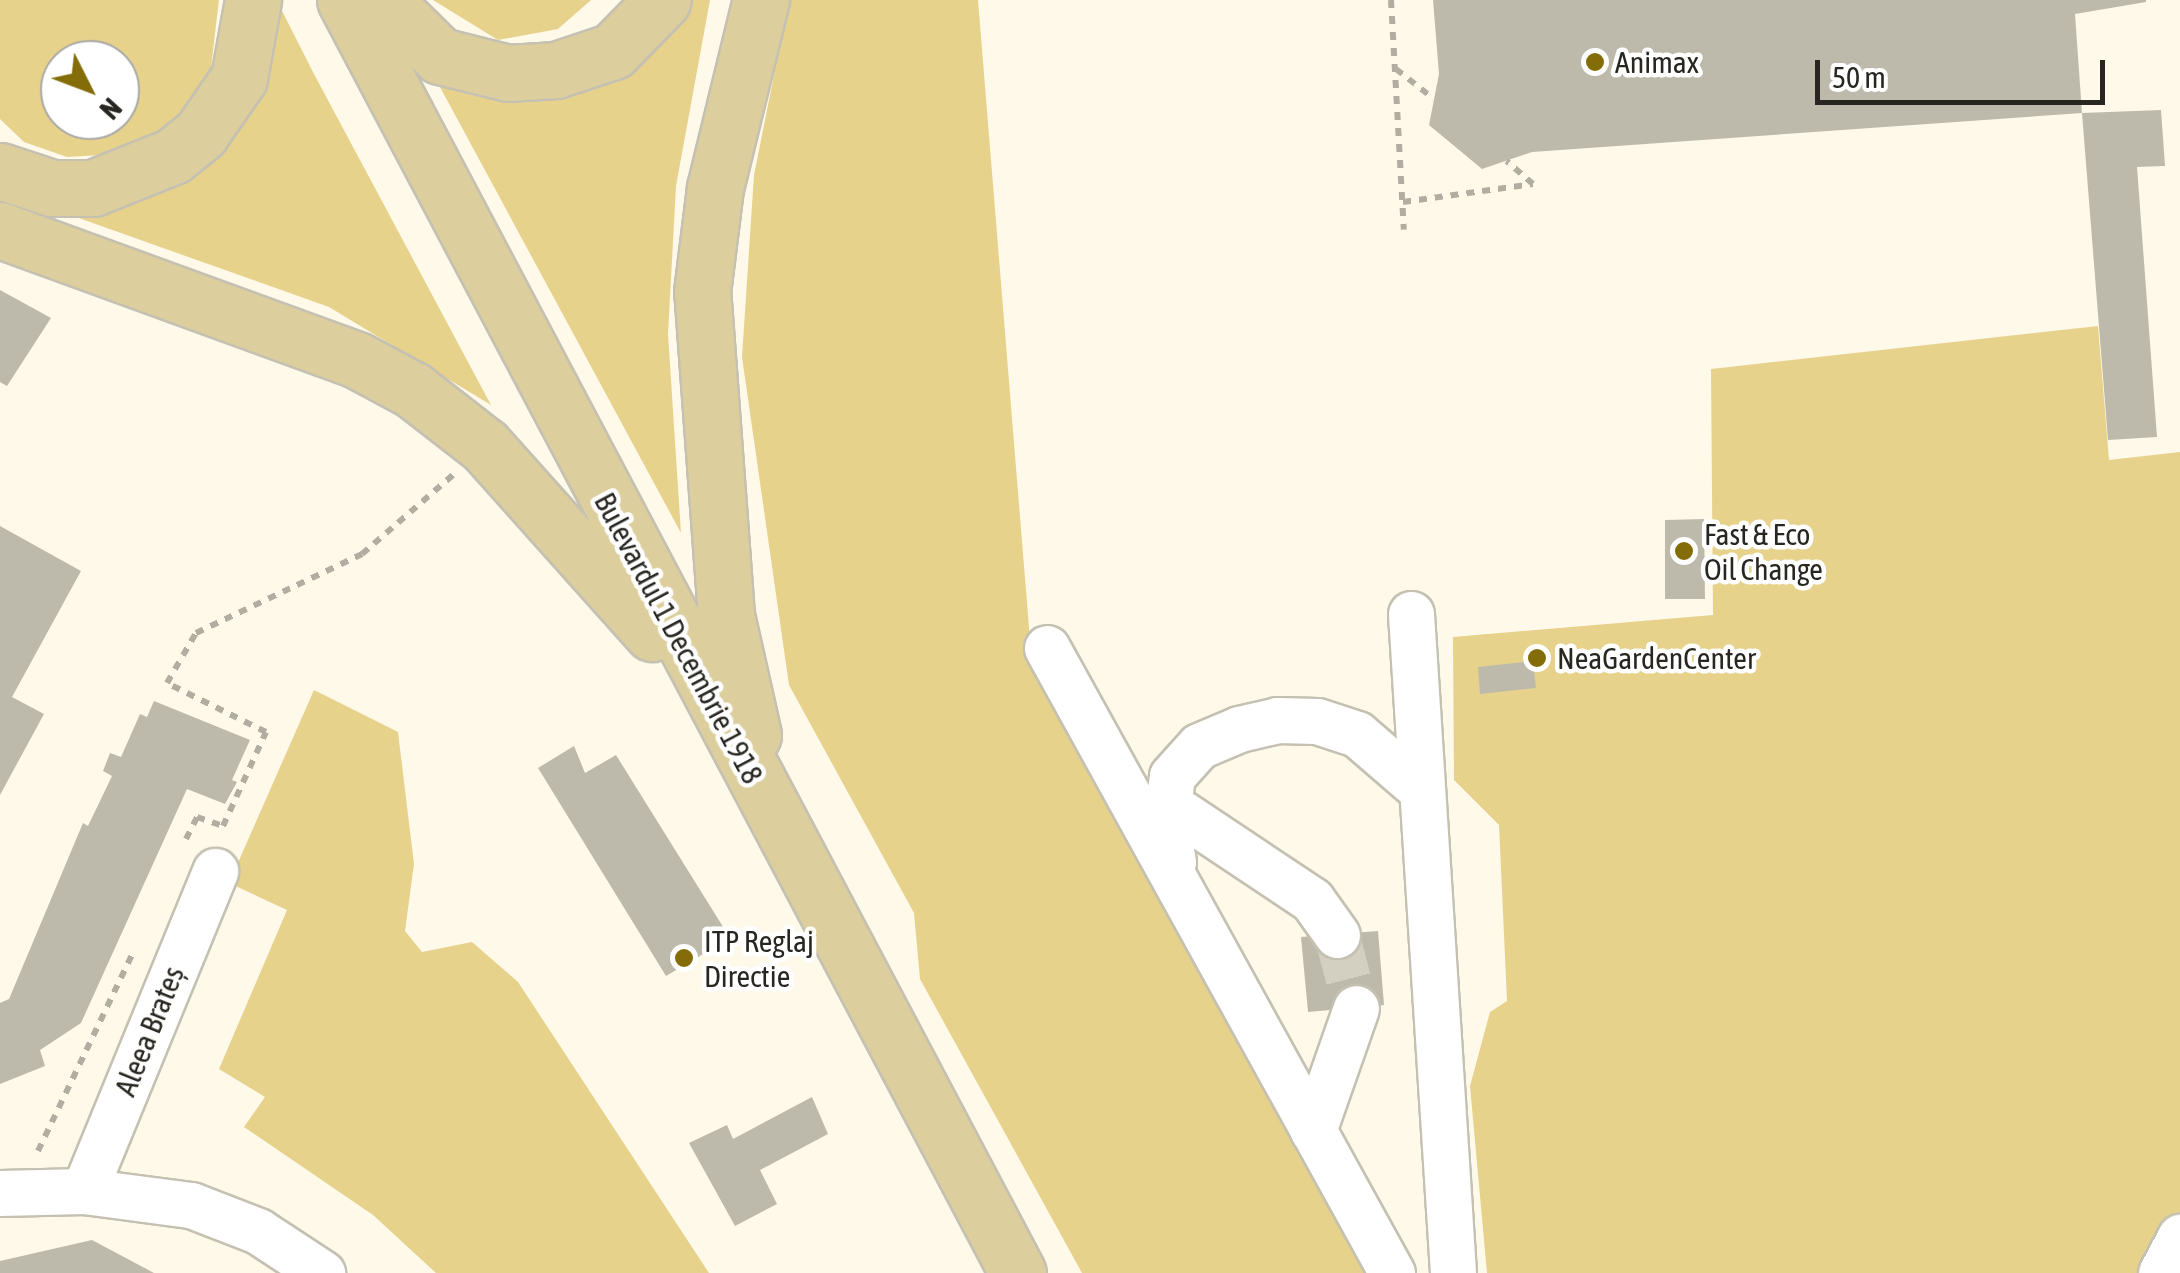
<!DOCTYPE html>
<html>
<head>
<meta charset="utf-8">
<style>
	body { margin:0 }
	#map { position:relative; width:2180px; height:1273px; overflow:hidden; background:#fef9e9; font-family:"Asap Condensed",sans-serif }
	div>[style] { position:absolute }
	[style*='--x'] { left:calc(var(--x)*1px); top:calc(var(--y)*1px); width:calc(var(--w)*1px); rotate:calc(var(--a)*1deg) }
	.green>* { inset:0; background:#e7d28c }
	.building>* { inset:0; background:#bebaab }
	.minor-tunnel>* { height:45px; margin-top:-22.5px; transform-origin:0; background:repeating-linear-gradient(90deg,#d3cfc1 0 45px,transparent 0 67px) }
	.path>* { height:6px; margin-top:-3px; transform-origin:0; background:repeating-linear-gradient(90deg,#b1ada1 0 8px,transparent 0 16px) }
	.roads { filter:drop-shadow(2px 0 #c5c1b2) drop-shadow(-2px 0 #c5c1b2) drop-shadow(0 2px #c5c1b2) drop-shadow(0 -2px #c5c1b2) }
	.minor>* { height:45px; margin:-22.5px; padding:0 22.5px; transform-origin:22.5px; border-radius:22.5px; background:#fff }
	.major>* { height:55px; margin:-27.5px; padding:0 27.5px; transform-origin:27.5px; border-radius:27.5px; background:#ddce9d }
	.dots>* { width:28px; height:28px; translate:-50% -50%; box-sizing:border-box; border:5px solid #fff; border-radius:50% }
	span { translate:-50% -50%; white-space:nowrap; text-align:center; line-height:1.15; -webkit-text-stroke:9px #fff; paint-order:stroke }
	.poi-label { font-size:30px; color:#282620 }
	.left { translate:0 -50%; text-align:left }
	.street-label { font-size:30px; color:#282620 }
	.north { position:absolute; left:40px; top:40px; width:100px; height:100px; box-sizing:border-box; background:#fff; border:2px solid #a9a8a6; border-radius:50%; rotate:132deg; font-size:28px; font-weight:700; line-height:40px; text-align:center; color:#282620 }
	.north::after { content:''; display:block; margin:auto; width:35px; height:45px; background:#846c09; clip-path:polygon(50% 0,100% 100%,50% 72%,0 100%) }
	.scale { position:absolute; left:1815px; top:60px; width:290px; height:45px; box-sizing:border-box; border:5px solid #282620; border-top:0; padding-left:12px; font-size:30px; line-height:35px; white-space:nowrap; color:#282620; -webkit-text-stroke:8px #fff; paint-order:stroke }
</style>
</head>
<body>
<div id="map">
	<div class="green">
		<i style="clip-path:polygon(evenodd,0 0,219px 0,210px 76px,172px 125px,117px 154px,67px 157px,24px 142px,0 119px,0 0,60px 60px,120px 60px,120px 120px,60px 120px,60px 60px)"></i>
		<i style="clip-path:polygon(433px 0,591px 0,558px 29px,498px 40px)"></i>
		<i style="clip-path:polygon(666px 0,710px 0,676px 186px,668px 334px,681px 533px,434px 76px,467px 89px)"></i>
		<i style="clip-path:polygon(789px 0,978px 0,1031px 652px,1369px 1273px,1082px 1273px,920px 979px,914px 913px,789px 685px,742px 357px,754px 175px)"></i>
		<i style="clip-path:polygon(277px 1px,314px 74px,491px 405px,329px 307px,0 190px,155px 187px,208px 167px,261px 91px)"></i>
		<i style="clip-path:polygon(2098px 326px,2109px 460px,2180px 452px,2180px 1237px,2161px 1273px,1487px 1273px,1470px 1086px,1490px 1012px,1507px 1001px,1499px 825px,1454px 780px,1453px 637px,1713px 615px,1711px 369px)"></i>
		<i style="clip-path:polygon(314px 690px,398px 732px,414px 864px,405px 931px,422px 952px,472px 942px,518px 982px,709px 1273px,436px 1273px,373px 1215px,244px 1127px,265px 1097px,219px 1069px,287px 910px,229px 883px)"></i>
	</div>
	<div class="building">
		<i style="clip-path:polygon(1433px 0,2146px 0,2146px 2px,2075px 14px,2082px 113px,1532px 152px,1482px 169px,1429px 125px,1439px 74px)"></i>
		<i style="clip-path:polygon(2161px 110px,2165px 166px,2137px 167px,2157px 437px,2108px 440px,2082px 113px)"></i>
		<i style="clip-path:polygon(0 290px,51px 318px,7px 386px,0 382px)"></i>
		<i style="clip-path:polygon(1704px 519px,1705px 599px,1665px 599px,1665px 520px)"></i>
		<i style="clip-path:polygon(0 526px,81px 571px,12px 697px,44px 714px,0 795px)"></i>
		<i style="clip-path:polygon(1533px 661px,1536px 688px,1480px 694px,1478px 667px)"></i>
		<i style="clip-path:polygon(154px 701px,250px 740px,232px 780px,237px 782px,225px 804px,187px 789px,81px 1023px,40px 1050px,45px 1066px,0 1084px,0 1003px,9px 999px,83px 823px,88px 826px,112px 776px,103px 771px,110px 753px,121px 757px,140px 714px,147px 717px)"></i>
		<i style="clip-path:polygon(574px 746px,585px 773px,616px 755px,730px 938px,666px 976px,538px 768px)"></i>
		<i style="clip-path:polygon(1378px 931px,1384px 1005px,1308px 1012px,1301px 937px)"></i>
		<i style="clip-path:polygon(812px 1097px,828px 1134px,760px 1170px,777px 1204px,735px 1226px,689px 1143px,727px 1125px,733px 1139px)"></i>
		<i style="clip-path:polygon(92px 1240px,154px 1273px,0 1273px,0 1261px)"></i>
	</div>
	<div class="minor-tunnel">
		<i style="--x:1337;--y:935;--w:75;--a:75.4"></i>
	</div>
	<div class="path">
		<i style="--x:1391;--y:0;--w:230;--a:86.8"></i>
		<i style="--x:1396;--y:69;--w:48;--a:38.3"></i>
		<i style="--x:1403;--y:202;--w:131;--a:-7.9"></i>
		<i style="--x:1533;--y:184;--w:35;--a:-139"></i>
		<i style="--x:186;--y:839;--w:25;--a:-63"></i>
		<i style="--x:197;--y:817;--w:28;--a:19"></i>
		<i style="--x:223;--y:826;--w:103;--a:-65.4"></i>
		<i style="--x:266;--y:732;--w:110;--a:-153.7"></i>
		<i style="--x:167;--y:683;--w:58;--a:-59.9"></i>
		<i style="--x:196;--y:633;--w:184;--a:-25.4"></i>
		<i style="--x:362;--y:554;--w:121;--a:-41"></i>
		<i style="--x:38;--y:1151;--w:217;--a:-64.4"></i>
	</div>
	<div class="roads">
		<div class="minor">
			<i style="--x:1411;--y:614;--w:660;--a:86.35"></i>
			<i style="--x:1047;--y:648;--w:714;--a:61.1"></i>
			<i style="--x:1168;--y:804;--w:173;--a:33.7"></i>
			<i style="--x:1312;--y:900;--w:43;--a:54.5"></i>
			<i style="--x:1173;--y:862;--w:43;--a:-99.5"></i>
			<i style="--x:1166;--y:820;--w:44;--a:-82.2"></i>
			<i style="--x:1172;--y:776;--w:40;--a:-48"></i>
			<i style="--x:1199;--y:746;--w:43;--a:-23"></i>
			<i style="--x:1239;--y:729;--w:39;--a:-13"></i>
			<i style="--x:1277;--y:720;--w:40;--a:1.4"></i>
			<i style="--x:1317;--y:721;--w:42;--a:18"></i>
			<i style="--x:1357;--y:734;--w:86;--a:40.7"></i>
			<i style="--x:1313;--y:1131;--w:130;--a:-70.7"></i>
			<i style="--x:84;--y:1191;--w:346;--a:-67.7"></i>
			<i style="--x:0;--y:1193;--w:84;--a:-1.4"></i>
			<i style="--x:84;--y:1191;--w:108;--a:7.5"></i>
			<i style="--x:191;--y:1205;--w:72;--a:21.2"></i>
			<i style="--x:258;--y:1231;--w:77;--a:33.3"></i>
			<i style="--x:2161;--y:1273;--w:41;--a:-62.2"></i>
		</div>
		<div class="major">
			<i style="--x:345;--y:0;--w:1440;--a:62.14"></i>
			<i style="--x:383;--y:0;--w:80;--a:44.5"></i>
			<i style="--x:440;--y:56;--w:70;--a:14"></i>
			<i style="--x:508;--y:73;--w:48;--a:-3.6"></i>
			<i style="--x:556;--y:70;--w:60;--a:-18.4"></i>
			<i style="--x:613;--y:51;--w:71;--a:-45.6"></i>
			<i style="--x:0;--y:171;--w:55;--a:18.1"></i>
			<i style="--x:52;--y:188;--w:41;--a:0"></i>
			<i style="--x:93;--y:188;--w:86;--a:-21.8"></i>
			<i style="--x:173;--y:156;--w:36;--a:-39"></i>
			<i style="--x:201;--y:133;--w:67;--a:-55.4"></i>
			<i style="--x:239;--y:78;--w:79;--a:-79.8"></i>
			<i style="--x:0;--y:230;--w:380;--a:20"></i>
			<i style="--x:357;--y:360;--w:64;--a:28.2"></i>
			<i style="--x:413;--y:390;--w:91;--a:37.9"></i>
			<i style="--x:485;--y:446;--w:251;--a:48.2"></i>
			<i style="--x:753;--y:735;--w:123;--a:-102.7"></i>
			<i style="--x:726;--y:615;--w:324;--a:-94.2"></i>
			<i style="--x:702;--y:292;--w:105;--a:-82.9"></i>
			<i style="--x:715;--y:188;--w:194;--a:-76.3"></i>
		</div>
	</div>
	<div class="dots">
		<i style="left:1595px;top:62px;background:#846c09"></i>
		<i style="left:1684px;top:551px;background:#846c09"></i>
		<i style="left:1537px;top:658px;background:#846c09"></i>
		<i style="left:684px;top:958px;background:#846c09"></i>
	</div>
	<div class="poi-label">
		<span class="left" style="left:1615px;top:62px">Animax</span>
		<span class="left" style="left:1704px;top:551px">Fast &amp; Eco<br>Oil Change</span>
		<span class="left" style="left:1557px;top:658px">NeaGardenCenter</span>
		<span class="left" style="left:704px;top:958px">ITP Reglaj<br>Directie</span>
	</div>
	<div class="street-label">
		<span style="left:679px;top:638px;rotate:62deg">Bulevardul 1 Decembrie 1918</span>
		<span style="left:149px;top:1031px;rotate:-68deg">Aleea Brateș</span>
	</div>
	<div class="north">N</div>
	<div class="scale">50 m</div>
</div>
</body>
</html>
